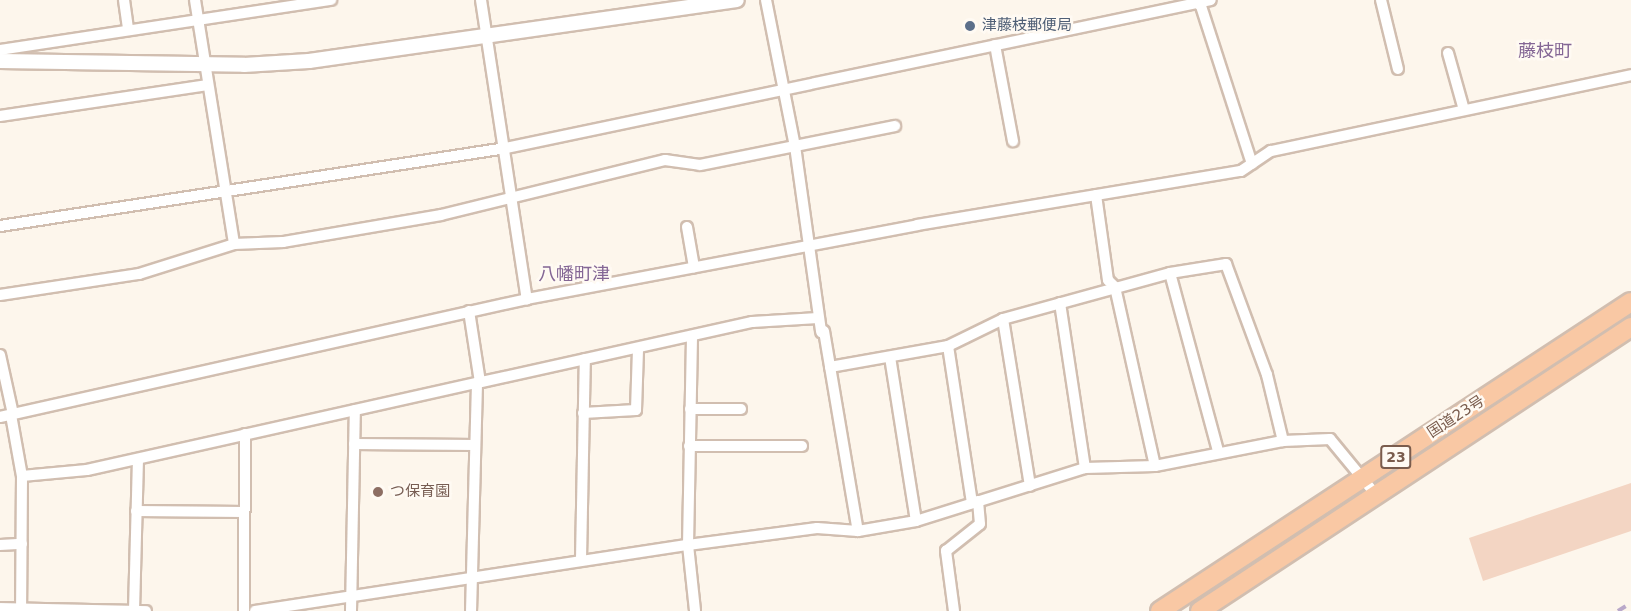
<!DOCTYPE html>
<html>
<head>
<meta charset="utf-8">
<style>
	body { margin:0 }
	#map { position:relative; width:1631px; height:611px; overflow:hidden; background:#fdf6ec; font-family:"DejaVu Sans","Noto Sans JP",sans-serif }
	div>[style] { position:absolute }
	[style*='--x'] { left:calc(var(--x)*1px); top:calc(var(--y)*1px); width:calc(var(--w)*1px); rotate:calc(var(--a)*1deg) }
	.building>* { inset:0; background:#f3d5c3 }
	.roads { filter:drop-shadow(2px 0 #d1beb0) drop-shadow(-2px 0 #d1beb0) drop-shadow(0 2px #d1beb0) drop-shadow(0 -2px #d1beb0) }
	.minor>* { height:10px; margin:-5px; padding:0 5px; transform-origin:5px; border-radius:5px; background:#fff }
	.tertiary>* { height:14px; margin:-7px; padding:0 7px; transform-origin:7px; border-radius:7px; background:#fff }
	.trunk>* { height:18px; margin:-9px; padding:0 9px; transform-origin:9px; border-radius:9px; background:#f9c8a4 }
	.rail>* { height:4px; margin-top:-2px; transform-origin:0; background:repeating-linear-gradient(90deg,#b9a8c9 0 9px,transparent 0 15px) }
	.dots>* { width:16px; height:16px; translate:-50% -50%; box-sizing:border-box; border:3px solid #fffaf3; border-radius:50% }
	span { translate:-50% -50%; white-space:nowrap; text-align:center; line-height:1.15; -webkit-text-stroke:5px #fffaf3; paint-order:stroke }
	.shield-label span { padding:2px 4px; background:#fffaf3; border:2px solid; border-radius:4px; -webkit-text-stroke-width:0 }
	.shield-label { font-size:14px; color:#7a5c4d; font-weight:700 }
	.service-label { font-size:15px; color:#4e5e75 }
	.left { translate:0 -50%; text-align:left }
	.street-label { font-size:15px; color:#7a5c4d }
	.education-label { font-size:15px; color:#785e54 }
	.quarter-label { font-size:18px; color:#846695 }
</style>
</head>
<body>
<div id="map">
	<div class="building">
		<i style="clip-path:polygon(1631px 483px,1631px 531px,1483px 581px,1469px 538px)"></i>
	</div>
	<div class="roads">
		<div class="minor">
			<i style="--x:124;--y:0;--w:30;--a:82"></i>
			<i style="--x:195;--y:0;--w:247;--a:80.9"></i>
			<i style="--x:481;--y:0;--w:303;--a:81.3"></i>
			<i style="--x:766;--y:0;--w:149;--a:78.8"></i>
			<i style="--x:795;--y:146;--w:188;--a:82"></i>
			<i style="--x:1381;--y:0;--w:71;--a:76.2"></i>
			<i style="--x:1200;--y:3;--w:169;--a:72.1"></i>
			<i style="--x:995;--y:45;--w:98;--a:79.4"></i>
			<i style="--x:0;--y:50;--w:335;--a:-8.6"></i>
			<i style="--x:1448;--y:53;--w:59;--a:74.3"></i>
			<i style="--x:0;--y:116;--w:210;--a:-8.5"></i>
			<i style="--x:1096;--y:195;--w:86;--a:82"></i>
			<i style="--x:1108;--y:280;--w:10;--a:45"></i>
			<i style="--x:1115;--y:287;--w:183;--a:77.4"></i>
			<i style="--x:0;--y:226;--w:512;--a:-8.76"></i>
			<i style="--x:506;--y:148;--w:720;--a:-11.86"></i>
			<i style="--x:687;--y:227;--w:41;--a:80.1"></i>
			<i style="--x:1170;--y:273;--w:184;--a:74.9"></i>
			<i style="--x:0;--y:295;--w:141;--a:-8.6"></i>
			<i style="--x:139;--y:274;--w:100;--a:-17.5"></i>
			<i style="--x:234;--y:244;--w:49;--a:-2.3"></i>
			<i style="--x:283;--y:242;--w:160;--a:-9.7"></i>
			<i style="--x:441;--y:215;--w:231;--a:-13.8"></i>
			<i style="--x:665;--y:160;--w:35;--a:8"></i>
			<i style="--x:700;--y:165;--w:199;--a:-11.3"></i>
			<i style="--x:1060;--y:303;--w:167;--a:81.4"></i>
			<i style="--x:469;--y:311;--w:72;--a:81.2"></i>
			<i style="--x:1003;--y:319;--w:169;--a:80.8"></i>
			<i style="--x:824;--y:331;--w:203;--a:80.4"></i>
			<i style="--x:692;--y:337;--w:208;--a:91.1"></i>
			<i style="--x:688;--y:545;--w:66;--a:83.9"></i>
			<i style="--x:948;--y:346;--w:159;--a:81.3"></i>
			<i style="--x:0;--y:355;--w:60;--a:77.6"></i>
			<i style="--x:890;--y:357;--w:166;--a:81"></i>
			<i style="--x:830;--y:367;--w:120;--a:-10.1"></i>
			<i style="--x:948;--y:346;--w:61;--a:-26.1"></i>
			<i style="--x:1003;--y:319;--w:173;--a:-15.4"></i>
			<i style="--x:1170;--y:273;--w:57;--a:-9.1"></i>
			<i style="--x:1226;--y:264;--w:118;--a:69.7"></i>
			<i style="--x:1267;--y:375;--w:68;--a:76.4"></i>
			<i style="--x:477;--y:383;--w:282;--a:-12.5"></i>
			<i style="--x:752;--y:322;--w:66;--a:-3.5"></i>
			<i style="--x:690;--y:409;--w:51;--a:0"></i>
			<i style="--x:583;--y:413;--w:53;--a:-3.2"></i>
			<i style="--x:636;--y:410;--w:60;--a:-88.1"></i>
			<i style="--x:11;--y:415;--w:62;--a:79.8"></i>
			<i style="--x:22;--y:476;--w:135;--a:90.4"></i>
			<i style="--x:0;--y:417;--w:540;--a:-12.62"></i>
			<i style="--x:527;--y:299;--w:397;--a:-10.7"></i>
			<i style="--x:917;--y:225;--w:328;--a:-9.5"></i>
			<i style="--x:1241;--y:171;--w:36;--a:-34"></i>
			<i style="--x:1271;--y:151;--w:368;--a:-11.9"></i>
			<i style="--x:354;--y:444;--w:121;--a:0.5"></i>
			<i style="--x:689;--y:446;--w:113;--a:0"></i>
			<i style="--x:22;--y:476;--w:65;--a:-5.3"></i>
			<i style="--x:87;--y:470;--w:400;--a:-12.6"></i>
			<i style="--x:477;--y:383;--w:228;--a:91.5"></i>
			<i style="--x:136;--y:511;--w:108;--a:0.5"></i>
			<i style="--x:0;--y:545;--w:22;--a:-3"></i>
			<i style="--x:581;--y:559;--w:200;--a:-88.9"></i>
			<i style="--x:0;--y:608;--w:146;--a:1.2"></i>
			<i style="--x:134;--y:611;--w:152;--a:-88.5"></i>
			<i style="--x:244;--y:611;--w:177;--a:-89.7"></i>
			<i style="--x:255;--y:611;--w:438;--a:-8.7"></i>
			<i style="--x:688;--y:545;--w:130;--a:-7.5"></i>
			<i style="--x:817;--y:528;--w:41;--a:4.2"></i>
			<i style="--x:858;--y:531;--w:59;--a:-9.8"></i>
			<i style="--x:916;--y:521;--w:177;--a:-17.4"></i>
			<i style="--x:1085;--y:468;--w:70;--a:-1.6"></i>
			<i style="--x:1155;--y:466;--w:130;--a:-11.1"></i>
			<i style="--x:1283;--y:441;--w:47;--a:-2.4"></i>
			<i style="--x:1330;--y:439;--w:74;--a:50.5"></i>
			<i style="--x:351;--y:611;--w:201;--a:-88.9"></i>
			<i style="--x:954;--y:611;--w:61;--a:-97.6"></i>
			<i style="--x:946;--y:551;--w:43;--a:-38.5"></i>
			<i style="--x:980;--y:524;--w:23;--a:-95"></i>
		</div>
		<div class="tertiary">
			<i style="--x:1199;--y:0;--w:3;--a:72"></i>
			<i style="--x:0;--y:61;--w:244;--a:0.9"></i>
			<i style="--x:244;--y:65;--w:65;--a:-3.5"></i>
			<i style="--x:309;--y:61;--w:432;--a:-8.1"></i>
		</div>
		<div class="trunk">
			<i style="--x:1160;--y:611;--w:563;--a:-33.27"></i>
			<i style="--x:1200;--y:611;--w:516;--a:-33.38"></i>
		</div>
	</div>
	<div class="rail">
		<i style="--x:1618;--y:611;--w:15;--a:-32"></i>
	</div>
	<div class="dots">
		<i style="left:970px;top:26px;background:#5c6f8a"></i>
		<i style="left:378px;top:492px;background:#8d6e63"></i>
	</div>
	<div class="shield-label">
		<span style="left:1396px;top:457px">23</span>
	</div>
	<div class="service-label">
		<span class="left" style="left:982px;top:26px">津藤枝郵便局</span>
	</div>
	<div class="street-label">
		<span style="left:1456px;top:417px;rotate:-33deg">国道23号</span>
	</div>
	<div class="education-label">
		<span class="left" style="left:390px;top:492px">つ保育園</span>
	</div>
	<div class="quarter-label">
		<span style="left:1545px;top:51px">藤枝町</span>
		<span style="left:574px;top:274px">八幡町津</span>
	</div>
</div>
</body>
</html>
